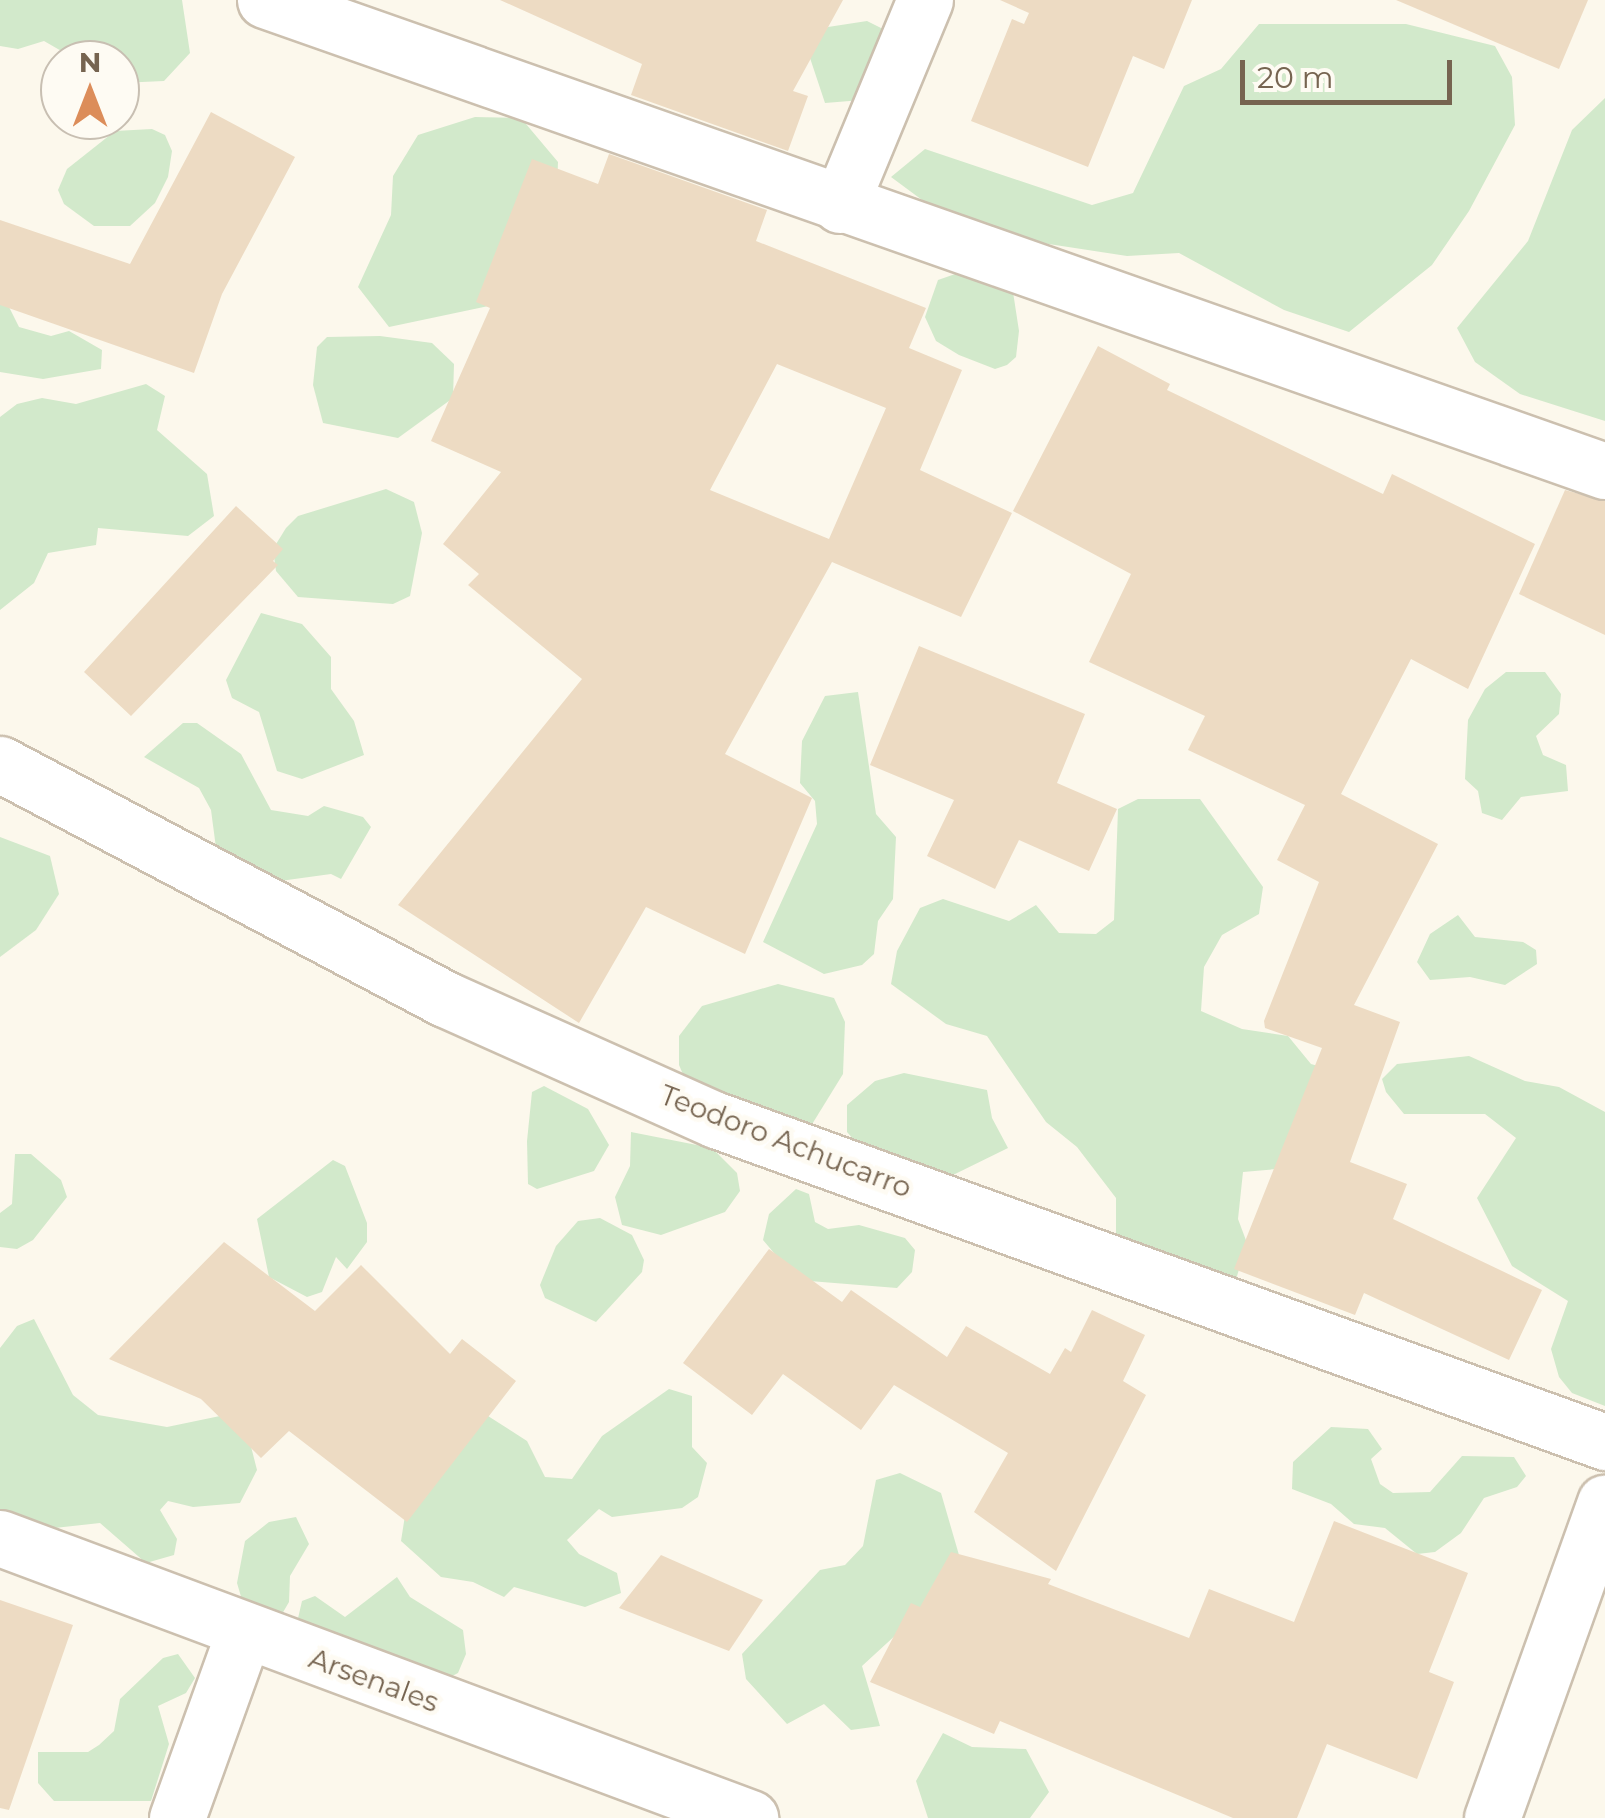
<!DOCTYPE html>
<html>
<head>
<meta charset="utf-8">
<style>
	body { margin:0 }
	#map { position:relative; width:1605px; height:1818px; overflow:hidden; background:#fcf8ec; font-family:Montserrat,sans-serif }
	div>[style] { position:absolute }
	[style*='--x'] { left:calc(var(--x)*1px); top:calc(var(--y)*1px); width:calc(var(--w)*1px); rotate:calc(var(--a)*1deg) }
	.green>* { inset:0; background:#d2e9cb }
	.building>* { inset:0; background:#eddbc3 }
	.roads { filter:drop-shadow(2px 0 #ccc0af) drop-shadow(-2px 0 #ccc0af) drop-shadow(0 2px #ccc0af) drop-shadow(0 -2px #ccc0af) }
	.minor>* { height:55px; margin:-27.5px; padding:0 27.5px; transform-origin:27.5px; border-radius:27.5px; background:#fff }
	.tertiary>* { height:55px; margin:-27.5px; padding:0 27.5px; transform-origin:27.5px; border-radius:27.5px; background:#fff }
	.secondary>* { height:55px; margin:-27.5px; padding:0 27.5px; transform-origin:27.5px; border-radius:27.5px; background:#fff }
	span { translate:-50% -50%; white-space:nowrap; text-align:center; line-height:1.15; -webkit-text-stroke:9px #fefbf3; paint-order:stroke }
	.street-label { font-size:28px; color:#766450 }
	.north { position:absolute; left:40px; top:40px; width:100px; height:100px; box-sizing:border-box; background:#fefbf3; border:2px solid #c8bfb2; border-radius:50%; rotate:0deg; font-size:28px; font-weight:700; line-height:40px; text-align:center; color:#766450 }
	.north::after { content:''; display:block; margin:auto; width:35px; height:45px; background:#dc8d5a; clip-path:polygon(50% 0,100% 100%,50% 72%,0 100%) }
	.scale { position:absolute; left:1240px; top:60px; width:212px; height:45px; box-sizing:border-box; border:5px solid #766450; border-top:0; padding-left:12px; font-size:30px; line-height:35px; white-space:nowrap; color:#766450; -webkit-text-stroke:8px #fefbf3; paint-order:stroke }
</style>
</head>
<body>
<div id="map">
	<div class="green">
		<i style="clip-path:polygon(0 0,182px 0,190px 53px,164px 81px,120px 83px,120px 60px,77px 60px,44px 41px,18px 49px,0 46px)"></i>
		<i style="clip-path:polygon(867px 21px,901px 38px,899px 97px,825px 103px,808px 52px,828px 27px)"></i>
		<i style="clip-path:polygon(1259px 24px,1406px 24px,1495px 46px,1512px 77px,1515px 125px,1469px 211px,1432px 265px,1349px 332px,1284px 310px,1179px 253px,1127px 256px,964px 231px,891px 177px,925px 149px,1092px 205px,1133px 193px,1184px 86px,1221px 69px)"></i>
		<i style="clip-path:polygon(1605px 98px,1605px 421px,1520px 394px,1475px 362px,1457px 328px,1528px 241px,1572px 130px)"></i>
		<i style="clip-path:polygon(475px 117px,521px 118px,558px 162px,557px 189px,498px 304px,389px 327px,358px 287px,391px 215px,393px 176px,418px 135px)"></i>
		<i style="clip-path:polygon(152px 129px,165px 135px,172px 151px,168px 177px,155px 203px,130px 226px,94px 226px,64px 204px,58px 190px,67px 169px,115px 131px)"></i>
		<i style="clip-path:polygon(961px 272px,1013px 292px,1019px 331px,1016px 357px,1007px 365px,995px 369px,959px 355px,936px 341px,925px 317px,938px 280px)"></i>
		<i style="clip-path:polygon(0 289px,19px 327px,51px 336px,69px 331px,102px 350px,101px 369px,43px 379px,0 372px)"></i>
		<i style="clip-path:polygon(380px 336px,432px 343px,454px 364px,453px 398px,398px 438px,323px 423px,313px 385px,317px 347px,327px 337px)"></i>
		<i style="clip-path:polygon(146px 384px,165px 396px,157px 430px,207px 474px,214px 516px,188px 536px,98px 528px,96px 545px,48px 553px,34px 583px,0 610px,0 417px,17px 404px,42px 398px,76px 404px)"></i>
		<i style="clip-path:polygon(386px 489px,414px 502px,422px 533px,410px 596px,393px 604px,298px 597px,276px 571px,273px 549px,286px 528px,298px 516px)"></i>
		<i style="clip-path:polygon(261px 613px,302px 624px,331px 657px,331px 689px,354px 721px,364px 755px,302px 779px,277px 771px,259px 712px,232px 698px,226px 680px)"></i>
		<i style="clip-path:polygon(1506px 672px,1545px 672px,1561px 694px,1559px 714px,1536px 736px,1543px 755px,1566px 765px,1568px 791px,1521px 797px,1502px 820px,1482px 813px,1478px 791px,1465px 779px,1468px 720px,1485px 689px)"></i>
		<i style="clip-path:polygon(858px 692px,876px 814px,896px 837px,893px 899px,878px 921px,874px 954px,862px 965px,824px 974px,763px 942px,817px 824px,815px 801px,800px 783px,802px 741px,825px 696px)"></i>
		<i style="clip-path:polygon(183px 723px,197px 723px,241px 754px,271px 810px,308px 816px,324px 806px,363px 817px,371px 827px,341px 879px,331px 874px,280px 881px,216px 848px,211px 810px,199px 788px,144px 757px)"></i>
		<i style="clip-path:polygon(1138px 799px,1200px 799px,1263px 887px,1259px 914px,1222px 935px,1204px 967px,1201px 1011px,1242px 1029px,1288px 1036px,1311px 1064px,1339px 1072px,1288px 1168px,1243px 1172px,1238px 1219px,1247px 1243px,1234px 1286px,1116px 1251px,1116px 1198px,1077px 1147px,1046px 1122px,987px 1036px,946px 1024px,891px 984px,897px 951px,920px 908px,943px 899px,1009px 921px,1036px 905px,1059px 933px,1096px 934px,1114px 920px,1118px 809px)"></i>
		<i style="clip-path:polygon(0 837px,50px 856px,59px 894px,36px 930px,0 957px)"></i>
		<i style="clip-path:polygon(1458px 915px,1475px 937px,1523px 942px,1536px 950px,1537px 964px,1505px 985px,1470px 977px,1430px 980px,1417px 962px,1430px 934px)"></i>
		<i style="clip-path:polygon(778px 984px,834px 998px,845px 1022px,843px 1074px,798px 1147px,688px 1086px,679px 1065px,679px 1036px,702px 1006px)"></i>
		<i style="clip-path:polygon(1469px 1056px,1525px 1081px,1559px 1087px,1605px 1112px,1605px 1406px,1572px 1393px,1559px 1377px,1551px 1349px,1568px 1301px,1512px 1266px,1477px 1198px,1516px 1138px,1485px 1114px,1404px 1114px,1386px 1092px,1382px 1079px,1397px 1064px)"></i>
		<i style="clip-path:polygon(904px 1073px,987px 1090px,992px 1118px,1008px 1148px,951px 1176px,862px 1149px,847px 1132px,847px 1105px,875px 1081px)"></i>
		<i style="clip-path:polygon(544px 1086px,588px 1109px,609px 1145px,594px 1171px,537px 1189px,528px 1184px,527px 1141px,532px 1092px)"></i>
		<i style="clip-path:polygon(631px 1132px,712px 1148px,737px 1173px,740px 1191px,725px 1212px,661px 1235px,622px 1225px,615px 1197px,630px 1166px)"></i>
		<i style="clip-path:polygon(15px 1154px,31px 1154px,61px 1180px,67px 1197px,33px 1240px,17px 1249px,0 1247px,0 1213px,12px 1204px)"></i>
		<i style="clip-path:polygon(333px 1160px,345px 1166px,367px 1223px,367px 1242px,347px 1269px,336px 1257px,322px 1292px,307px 1297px,269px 1277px,257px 1219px)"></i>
		<i style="clip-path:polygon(796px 1189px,809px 1194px,815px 1222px,828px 1229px,859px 1225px,905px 1238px,915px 1250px,912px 1272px,897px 1288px,797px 1280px,763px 1240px,769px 1214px)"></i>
		<i style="clip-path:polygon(600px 1218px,632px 1235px,644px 1260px,642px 1272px,596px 1322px,545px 1298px,540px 1285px,556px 1246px,578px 1221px)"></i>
		<i style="clip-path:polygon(34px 1319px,73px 1395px,98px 1415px,167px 1427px,220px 1416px,246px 1427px,257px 1470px,240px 1503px,193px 1507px,168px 1501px,160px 1510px,177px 1539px,174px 1555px,146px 1563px,100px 1523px,0 1534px,0 1348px,17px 1326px)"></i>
		<i style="clip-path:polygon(669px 1389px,692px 1396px,692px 1447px,707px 1463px,698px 1497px,682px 1508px,612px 1517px,599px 1509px,567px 1540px,579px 1554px,617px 1573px,621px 1593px,585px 1607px,514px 1587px,504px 1597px,473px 1582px,441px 1577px,401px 1541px,411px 1477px,477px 1409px,527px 1441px,545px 1477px,572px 1479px,602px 1436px)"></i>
		<i style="clip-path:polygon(1331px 1427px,1368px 1429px,1382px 1449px,1371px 1459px,1380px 1484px,1393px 1493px,1430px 1492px,1462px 1456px,1514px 1457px,1526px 1476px,1517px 1487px,1484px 1498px,1461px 1533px,1435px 1552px,1417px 1554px,1385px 1528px,1354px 1524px,1331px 1504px,1292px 1489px,1293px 1462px)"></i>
		<i style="clip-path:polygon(900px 1473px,941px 1493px,959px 1555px,911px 1621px,862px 1666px,880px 1726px,851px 1730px,824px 1704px,787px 1724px,746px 1679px,742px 1654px,820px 1570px,845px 1565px,863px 1546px,876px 1480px)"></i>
		<i style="clip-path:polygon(296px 1517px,309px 1544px,290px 1576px,289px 1602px,282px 1614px,262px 1614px,242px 1600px,237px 1583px,245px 1541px,269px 1522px)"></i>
		<i style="clip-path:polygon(397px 1577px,410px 1597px,463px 1630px,466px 1654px,458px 1673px,437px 1684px,293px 1640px,302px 1601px,315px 1596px,345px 1617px)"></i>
		<i style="clip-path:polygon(178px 1654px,195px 1678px,186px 1693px,158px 1706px,169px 1744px,151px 1801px,54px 1801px,38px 1783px,38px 1752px,88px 1752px,99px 1745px,114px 1731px,120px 1699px,163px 1658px)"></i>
		<i style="clip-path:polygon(943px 1733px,972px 1747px,1026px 1749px,1049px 1792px,1030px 1818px,928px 1818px,916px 1781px)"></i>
	</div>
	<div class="building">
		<i style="clip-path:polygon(500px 0,843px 0,793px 91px,808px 96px,788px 151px,631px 95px,642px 64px)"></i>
		<i style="clip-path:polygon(1000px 0,1192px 0,1164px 69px,1133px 56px,1088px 167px,971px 121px,1012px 19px,1024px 24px,1029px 13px)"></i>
		<i style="clip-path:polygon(1396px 0,1588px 0,1559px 69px)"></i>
		<i style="clip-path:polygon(211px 112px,295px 157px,222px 294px,194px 373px,0 305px,0 220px,130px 264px)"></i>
		<i style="clip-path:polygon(evenodd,609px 154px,767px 210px,756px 241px,926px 308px,909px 348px,962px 370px,920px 470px,1012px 513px,961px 617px,832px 562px,725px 754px,812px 798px,745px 954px,646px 907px,579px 1023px,398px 905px,582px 679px,468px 585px,479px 574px,443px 544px,501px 472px,431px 441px,490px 308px,476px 302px,532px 159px,598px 184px,609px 154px,777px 364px,886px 408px,829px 539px,710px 490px,777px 364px)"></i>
		<i style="clip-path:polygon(1098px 346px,1170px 384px,1167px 390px,1383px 494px,1392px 474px,1535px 544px,1468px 689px,1411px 659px,1341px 794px,1438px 844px,1354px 1005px,1400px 1022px,1350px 1162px,1407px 1184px,1393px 1219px,1542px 1290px,1509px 1360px,1364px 1293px,1355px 1315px,1234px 1269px,1322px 1048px,1265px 1028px,1264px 1021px,1319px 882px,1277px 860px,1305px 805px,1188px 750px,1205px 716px,1089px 662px,1131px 574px,1013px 511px)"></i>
		<i style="clip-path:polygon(1565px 490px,1605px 501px,1605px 635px,1519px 594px)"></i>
		<i style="clip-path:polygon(236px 506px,283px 549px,273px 561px,278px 565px,131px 716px,84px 672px)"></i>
		<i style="clip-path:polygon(919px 646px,1085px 714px,1057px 783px,1117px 809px,1089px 871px,1019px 840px,995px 889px,927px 856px,954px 800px,870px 765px)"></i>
		<i style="clip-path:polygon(224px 1242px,315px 1311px,361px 1265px,450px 1354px,462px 1339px,516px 1381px,407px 1522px,289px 1431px,261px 1458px,201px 1399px,109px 1359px)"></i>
		<i style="clip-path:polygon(769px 1249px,842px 1302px,851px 1290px,947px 1357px,966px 1326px,1050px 1374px,1065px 1348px,1071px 1352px,1092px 1310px,1145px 1335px,1123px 1381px,1146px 1395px,1056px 1571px,974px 1512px,1008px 1453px,894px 1385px,861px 1430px,783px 1374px,752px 1415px,683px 1363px)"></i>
		<i style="clip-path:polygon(1334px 1521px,1468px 1573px,1429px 1672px,1454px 1682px,1417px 1779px,1327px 1744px,1297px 1818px,1233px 1818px,1000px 1721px,994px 1734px,870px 1682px,911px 1603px,920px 1607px,951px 1552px,1051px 1579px,1048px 1584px,1189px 1638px,1209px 1589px,1294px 1622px)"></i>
		<i style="clip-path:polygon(661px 1555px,763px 1600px,729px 1651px,619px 1608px)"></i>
		<i style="clip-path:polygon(0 1600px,73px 1625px,9px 1810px,0 1808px)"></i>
	</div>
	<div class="roads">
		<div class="minor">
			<i style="--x:840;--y:205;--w:222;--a:-67.5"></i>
			<i style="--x:0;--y:764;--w:503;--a:27.84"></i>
			<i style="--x:445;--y:999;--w:297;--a:24.1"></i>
			<i style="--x:716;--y:1120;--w:946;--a:19.91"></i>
			<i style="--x:177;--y:1818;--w:198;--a:-70.2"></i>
		</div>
		<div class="tertiary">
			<i style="--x:265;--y:0;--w:1420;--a:19.37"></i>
			<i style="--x:0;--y:1538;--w:801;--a:20.47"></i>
		</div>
		<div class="secondary">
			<i style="--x:1492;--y:1818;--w:335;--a:-70.3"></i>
		</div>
	</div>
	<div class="street-label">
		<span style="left:786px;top:1141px;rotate:21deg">Teodoro Achucarro</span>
		<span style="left:374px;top:1680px;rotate:20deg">Arsenales</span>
	</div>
	<div class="north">N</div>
	<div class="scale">20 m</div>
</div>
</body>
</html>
